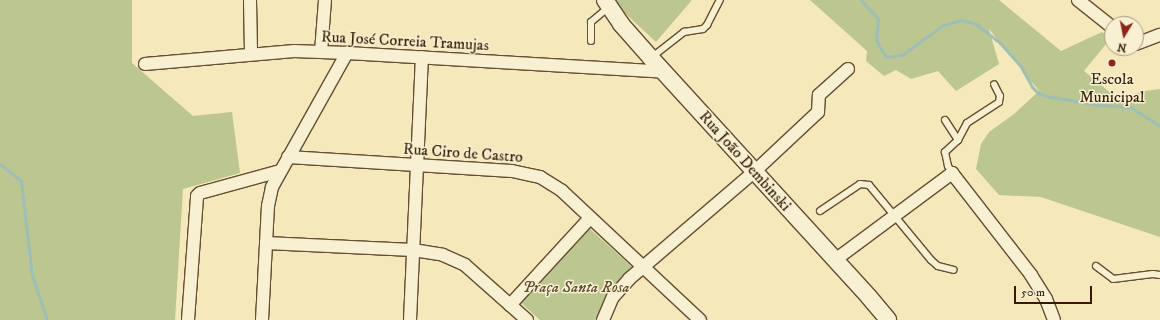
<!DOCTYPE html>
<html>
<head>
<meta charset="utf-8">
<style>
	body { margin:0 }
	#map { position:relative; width:1160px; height:320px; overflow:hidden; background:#f5e8ba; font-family:"IM FELL DW Pica",serif }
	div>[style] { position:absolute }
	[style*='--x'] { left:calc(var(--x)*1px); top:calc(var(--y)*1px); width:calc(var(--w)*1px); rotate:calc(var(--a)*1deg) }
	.green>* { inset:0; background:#bcc690 }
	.stream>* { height:3px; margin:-1.5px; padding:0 1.5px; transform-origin:1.5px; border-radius:1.5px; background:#9dbfb6 }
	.roads { filter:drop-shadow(1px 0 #654e32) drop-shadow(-1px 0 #654e32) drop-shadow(0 1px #654e32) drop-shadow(0 -1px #654e32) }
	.lane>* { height:6px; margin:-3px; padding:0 3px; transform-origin:3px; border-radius:3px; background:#f8f0d2 }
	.street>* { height:12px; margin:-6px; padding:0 6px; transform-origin:6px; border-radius:6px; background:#f8f0d2 }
	.secondary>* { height:16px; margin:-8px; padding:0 8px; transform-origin:8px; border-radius:8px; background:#f8f0d2 }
	.dots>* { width:11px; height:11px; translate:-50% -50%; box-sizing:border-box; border:2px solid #f8f0d2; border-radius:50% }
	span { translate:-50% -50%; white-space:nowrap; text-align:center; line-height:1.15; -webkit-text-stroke:3px #f8f0d2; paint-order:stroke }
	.street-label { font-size:16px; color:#351b05 }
	.poi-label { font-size:16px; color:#351b05 }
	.park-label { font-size:16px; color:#5e4e2f; font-style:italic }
	.north { position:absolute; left:1104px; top:16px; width:40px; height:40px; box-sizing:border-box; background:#f8f0d2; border:1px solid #aa9b80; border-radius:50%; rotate:190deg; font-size:11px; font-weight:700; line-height:16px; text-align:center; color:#351b05 }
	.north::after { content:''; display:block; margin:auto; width:14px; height:18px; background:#8f2418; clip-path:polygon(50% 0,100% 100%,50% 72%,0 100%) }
	.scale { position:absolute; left:1014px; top:286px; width:78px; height:18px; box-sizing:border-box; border:2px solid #351b05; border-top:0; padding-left:5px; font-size:12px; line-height:14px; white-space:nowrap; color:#351b05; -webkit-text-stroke:3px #f8f0d2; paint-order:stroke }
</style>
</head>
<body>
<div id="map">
	<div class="green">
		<i style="clip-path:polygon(0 0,132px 0,132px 63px,193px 116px,232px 112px,240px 173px,183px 189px,175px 320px,0 320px)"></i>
		<i style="clip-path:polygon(611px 0,692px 0,656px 42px)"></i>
		<i style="clip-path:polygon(810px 0,999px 0,1061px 51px,1102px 32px,1111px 38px,1084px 71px,1118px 99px,1145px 91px,1160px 89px,1160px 237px,1041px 197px,999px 195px,976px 169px,981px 144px,989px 132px,1014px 114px,1039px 91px,989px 29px,999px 64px,956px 91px,938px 71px,911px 79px,896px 70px,884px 76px,866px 61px,867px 51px)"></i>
		<i style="clip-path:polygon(588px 227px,633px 268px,609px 291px,595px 320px,540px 320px,520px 302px)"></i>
	</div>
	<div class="stream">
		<i style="--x:861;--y:0;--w:25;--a:48"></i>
		<i style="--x:878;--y:19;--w:21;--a:95"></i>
		<i style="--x:876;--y:40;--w:20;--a:60"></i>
		<i style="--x:886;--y:57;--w:16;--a:-7"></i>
		<i style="--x:902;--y:55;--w:51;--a:-36.2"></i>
		<i style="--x:943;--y:25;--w:20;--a:-15"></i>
		<i style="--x:962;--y:20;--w:15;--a:16"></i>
		<i style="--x:976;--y:24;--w:31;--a:38"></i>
		<i style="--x:1000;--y:43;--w:30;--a:48"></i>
		<i style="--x:1020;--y:65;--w:25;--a:61"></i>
		<i style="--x:1032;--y:87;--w:8;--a:45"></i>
		<i style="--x:1038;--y:93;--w:9;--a:21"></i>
		<i style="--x:1046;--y:96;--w:54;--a:9.6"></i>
		<i style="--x:1099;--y:105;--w:31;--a:4"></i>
		<i style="--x:1130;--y:107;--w:36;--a:32"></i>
		<i style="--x:0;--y:164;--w:27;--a:39"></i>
		<i style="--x:21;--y:181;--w:96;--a:83.4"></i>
		<i style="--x:32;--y:276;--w:46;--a:71.2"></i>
	</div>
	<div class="roads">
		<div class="lane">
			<i style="--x:591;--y:41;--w:19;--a:-90"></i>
			<i style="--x:591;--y:22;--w:23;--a:-40"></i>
			<i style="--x:652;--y:57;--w:41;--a:-38"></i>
			<i style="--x:684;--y:32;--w:19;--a:-9"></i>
			<i style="--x:703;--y:29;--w:6;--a:-45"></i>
			<i style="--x:707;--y:25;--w:28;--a:-63"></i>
			<i style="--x:945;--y:120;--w:24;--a:57"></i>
			<i style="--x:958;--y:140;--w:18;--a:137"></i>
			<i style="--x:945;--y:152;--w:14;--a:78"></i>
			<i style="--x:948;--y:166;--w:8;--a:60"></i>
			<i style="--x:958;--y:140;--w:19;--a:-62"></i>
			<i style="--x:967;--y:123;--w:38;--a:-33"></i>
			<i style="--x:999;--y:102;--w:6;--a:-81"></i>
			<i style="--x:1000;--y:96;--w:13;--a:-117"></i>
			<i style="--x:820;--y:211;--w:48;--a:-34"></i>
			<i style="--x:860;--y:184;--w:9;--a:6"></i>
			<i style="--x:869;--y:185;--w:97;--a:50.4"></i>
			<i style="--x:931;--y:260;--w:9;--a:41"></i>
			<i style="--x:938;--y:266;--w:16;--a:14"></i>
			<i style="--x:1096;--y:266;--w:21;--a:37"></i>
			<i style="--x:1113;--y:279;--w:40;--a:-7.1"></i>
			<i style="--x:1153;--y:274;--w:7;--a:8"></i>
		</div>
		<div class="street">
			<i style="--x:250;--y:0;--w:54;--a:88.9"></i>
			<i style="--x:1078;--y:0;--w:43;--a:38.5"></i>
			<i style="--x:1136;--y:44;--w:26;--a:-21"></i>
			<i style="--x:321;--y:52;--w:52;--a:-85.6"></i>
			<i style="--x:145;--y:64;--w:150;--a:-5"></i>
			<i style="--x:294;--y:51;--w:53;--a:2.2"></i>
			<i style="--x:347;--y:53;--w:318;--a:3.4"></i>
			<i style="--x:288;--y:157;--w:224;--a:3.6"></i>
			<i style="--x:512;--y:171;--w:29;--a:12"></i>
			<i style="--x:540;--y:177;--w:26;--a:32"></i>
			<i style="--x:562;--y:191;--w:189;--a:43.1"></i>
			<i style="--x:266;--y:243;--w:147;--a:2.7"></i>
			<i style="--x:413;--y:250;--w:30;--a:9"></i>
			<i style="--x:443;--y:255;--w:24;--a:24"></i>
			<i style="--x:465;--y:265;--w:83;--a:41.6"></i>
			<i style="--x:835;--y:260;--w:146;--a:-36.6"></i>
			<i style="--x:952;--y:173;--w:129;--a:52.2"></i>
			<i style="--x:1031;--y:275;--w:28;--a:58"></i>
			<i style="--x:1046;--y:299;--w:22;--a:69"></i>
			<i style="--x:510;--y:305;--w:118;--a:-47.4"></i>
			<i style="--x:188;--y:320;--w:124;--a:-85.8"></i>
			<i style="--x:197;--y:196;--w:4;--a:-45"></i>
			<i style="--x:200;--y:193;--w:83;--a:-15.4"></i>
			<i style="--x:262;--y:320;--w:114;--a:-87"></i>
			<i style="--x:268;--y:206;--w:19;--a:-78"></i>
			<i style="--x:272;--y:187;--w:154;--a:-60.8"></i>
			<i style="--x:410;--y:320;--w:263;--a:-87.4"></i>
			<i style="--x:603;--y:320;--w:25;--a:-67"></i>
			<i style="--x:613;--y:297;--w:24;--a:-48"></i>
			<i style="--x:629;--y:279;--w:165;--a:-40.6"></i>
			<i style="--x:754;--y:172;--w:88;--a:-43.2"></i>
			<i style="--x:818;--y:112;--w:17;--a:-87"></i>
			<i style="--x:819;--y:95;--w:39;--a:-42"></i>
		</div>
		<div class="secondary">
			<i style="--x:605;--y:0;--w:29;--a:56"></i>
			<i style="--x:621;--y:24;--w:45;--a:48.6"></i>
			<i style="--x:651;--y:58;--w:323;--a:47.6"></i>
			<i style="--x:869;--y:297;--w:30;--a:50"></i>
		</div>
	</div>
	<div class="dots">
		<i style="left:1112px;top:63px;background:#8f2418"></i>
	</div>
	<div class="street-label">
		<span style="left:405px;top:41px;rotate:3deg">Rua José Correia Tramujas</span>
		<span style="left:463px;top:153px;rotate:4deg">Rua Ciro de Castro</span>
		<span style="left:745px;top:161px;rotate:48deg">Rua João Dembinski</span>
	</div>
	<div class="poi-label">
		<span style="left:1112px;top:88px">Escola<br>Municipal</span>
	</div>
	<div class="park-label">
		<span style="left:576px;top:287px">Praça Santa Rosa</span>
	</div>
	<div class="north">N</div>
	<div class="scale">50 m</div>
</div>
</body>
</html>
